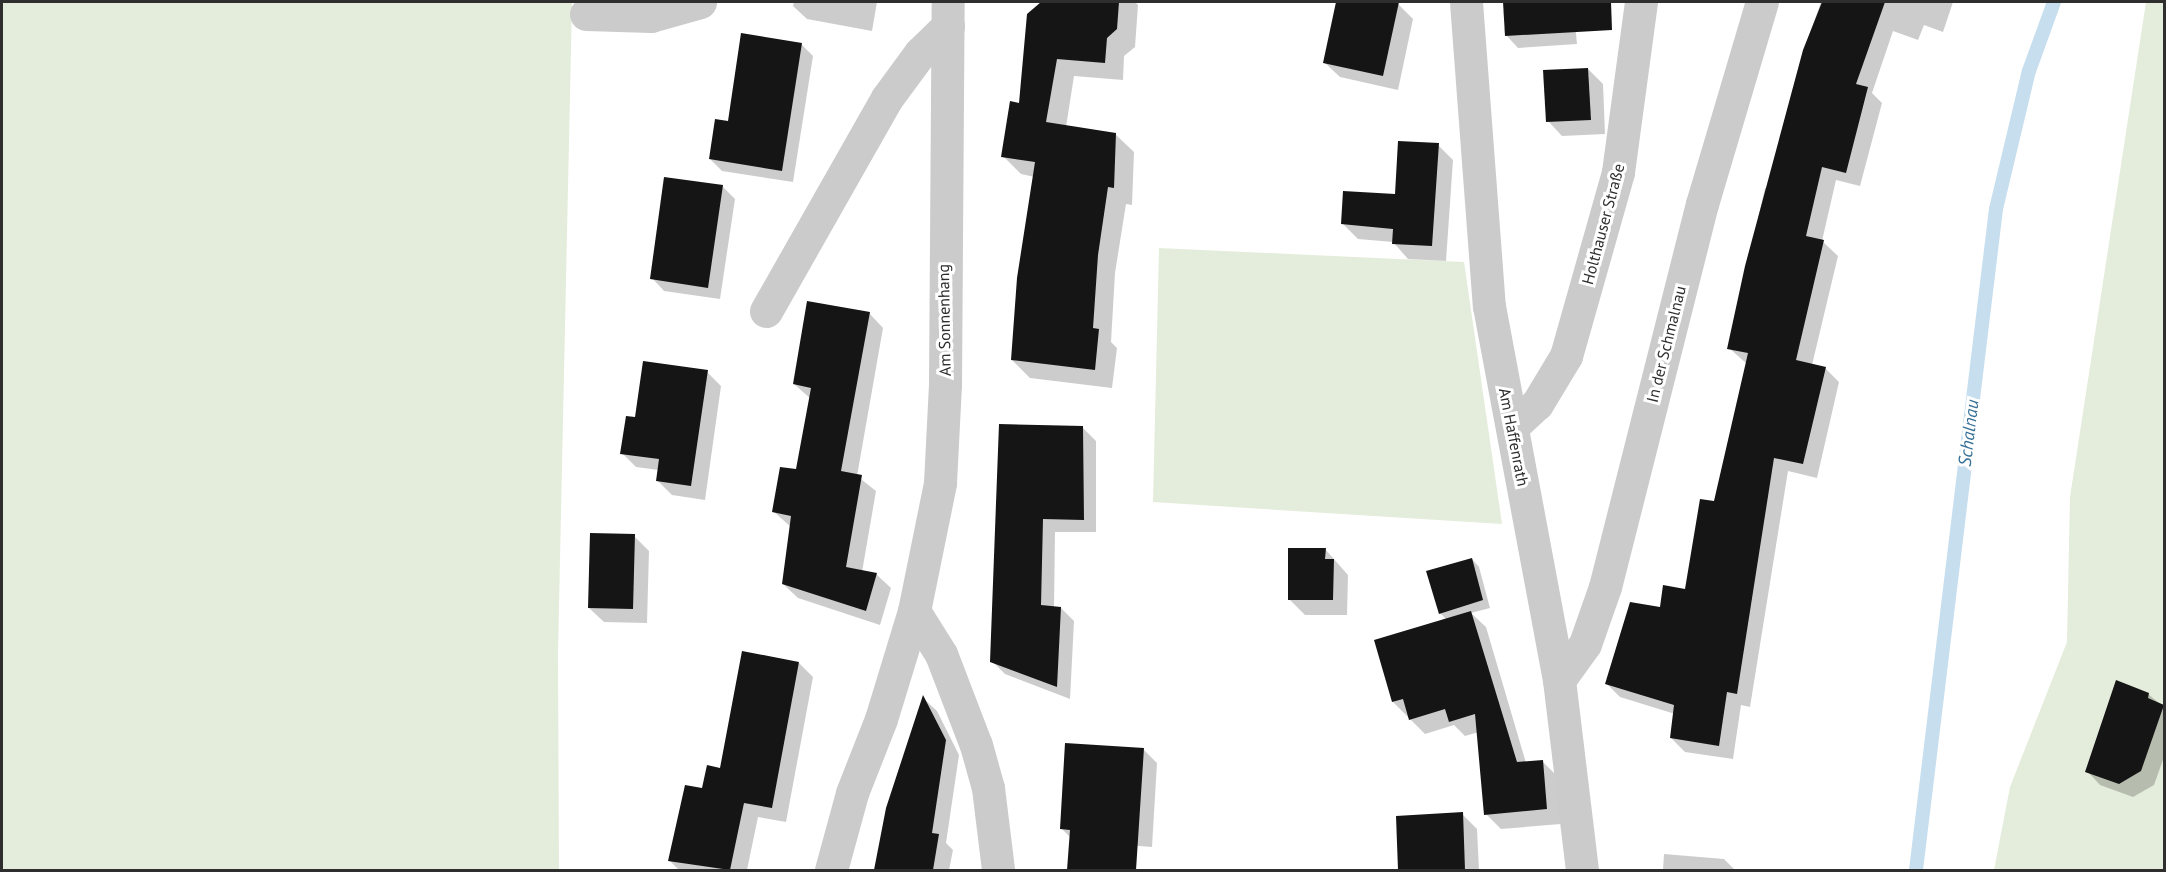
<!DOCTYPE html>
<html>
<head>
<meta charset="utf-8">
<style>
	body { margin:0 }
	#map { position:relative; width:2166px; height:872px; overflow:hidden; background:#fff; font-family:"PT Sans",sans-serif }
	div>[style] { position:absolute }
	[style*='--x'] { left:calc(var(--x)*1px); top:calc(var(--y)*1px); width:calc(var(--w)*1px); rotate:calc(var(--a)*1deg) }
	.green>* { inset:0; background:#e4eddb }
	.shadow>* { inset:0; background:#0003 }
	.stream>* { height:14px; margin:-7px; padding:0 7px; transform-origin:7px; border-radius:7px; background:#c6deee }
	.building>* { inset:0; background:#151515 }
	.minor>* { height:33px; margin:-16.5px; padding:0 16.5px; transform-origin:16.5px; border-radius:16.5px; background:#cbcbcb }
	span { translate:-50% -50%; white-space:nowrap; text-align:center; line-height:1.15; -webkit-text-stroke:6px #fff; paint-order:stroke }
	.street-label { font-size:16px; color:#2e2e2e }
	.water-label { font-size:18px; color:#367097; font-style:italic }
	.frame { position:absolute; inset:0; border:3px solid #2e2e2e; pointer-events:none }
</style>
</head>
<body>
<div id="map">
	<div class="green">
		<i style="clip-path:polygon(2px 2px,572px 2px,558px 653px,559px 870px,2px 870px)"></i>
		<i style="clip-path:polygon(2146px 2px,2164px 2px,2164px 870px,1994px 870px,2010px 787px,2067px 642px,2070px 497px)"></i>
		<i style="clip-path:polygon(1159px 248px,1464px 262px,1502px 524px,1153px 502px)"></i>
	</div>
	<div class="shadow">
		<i style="clip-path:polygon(794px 2px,877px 2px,872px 31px,807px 19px,793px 6px)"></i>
		<i style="clip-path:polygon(1043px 2px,1135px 2px,1138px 5px,1135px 47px,1124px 56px,1123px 80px,1074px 76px,1066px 127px,1115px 134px,1134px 152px,1132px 205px,1126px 204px,1115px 273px,1111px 342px,1117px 348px,1112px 388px,1030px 378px,1012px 360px,1035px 177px,1021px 174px,1003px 156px,1021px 104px,1028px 15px)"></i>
		<i style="clip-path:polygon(1337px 2px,1398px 4px,1413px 19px,1398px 90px,1340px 77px,1325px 63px)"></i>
		<i style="clip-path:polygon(1504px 2px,1573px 2px,1577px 44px,1518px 48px,1506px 35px)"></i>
		<i style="clip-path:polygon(1821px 2px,1953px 2px,1943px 32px,1924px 25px,1918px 40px,1893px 31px,1872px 93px,1882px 103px,1860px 186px,1836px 180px,1822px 241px,1838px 256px,1812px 365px,1825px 368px,1839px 382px,1817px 478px,1788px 471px,1750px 707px,1741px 705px,1733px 759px,1685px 752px,1671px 738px,1675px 714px,1620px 697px,1606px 683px,1661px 608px,1687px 591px,1715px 503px,1747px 364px,1729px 348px,1765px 188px,1769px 188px,1804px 50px)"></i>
		<i style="clip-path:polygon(801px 44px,813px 56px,793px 182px,722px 171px,710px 159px,729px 122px)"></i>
		<i style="clip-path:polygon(1588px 69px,1603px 84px,1605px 134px,1562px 136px,1548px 121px)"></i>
		<i style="clip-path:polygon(1438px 145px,1453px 160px,1446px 261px,1408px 259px,1393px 242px,1358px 239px,1343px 224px,1397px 196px)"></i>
		<i style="clip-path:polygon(722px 186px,735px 199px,720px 299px,664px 291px,652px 278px)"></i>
		<i style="clip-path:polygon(869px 313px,883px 328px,857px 476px,876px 491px,862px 572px,876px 574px,891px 588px,880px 625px,798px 598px,783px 584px,791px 527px,774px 512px,798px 471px,811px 399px,794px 384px)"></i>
		<i style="clip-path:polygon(707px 372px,721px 386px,705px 500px,672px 495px,658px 481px,659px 470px,636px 467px,622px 453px)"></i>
		<i style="clip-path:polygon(1000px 426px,1083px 428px,1096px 441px,1096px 532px,1055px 532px,1054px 608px,1061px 608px,1074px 621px,1070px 699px,1005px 674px,992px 661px)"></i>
		<i style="clip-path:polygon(634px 536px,649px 551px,647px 623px,604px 622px,589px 608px)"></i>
		<i style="clip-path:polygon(1325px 549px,1348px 575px,1347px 615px,1305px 615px,1290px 600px)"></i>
		<i style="clip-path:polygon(1472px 559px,1479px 567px,1490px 608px,1471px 613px,1486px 627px,1526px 763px,1542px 761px,1557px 776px,1561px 824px,1501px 829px,1486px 814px,1479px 732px,1465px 736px,1454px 725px,1425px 734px,1393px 702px,1447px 620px,1440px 613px)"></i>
		<i style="clip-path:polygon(799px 663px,813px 677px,786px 822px,758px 817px,747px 870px,679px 870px,670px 861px,703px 790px)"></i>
		<i style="clip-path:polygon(2148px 694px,2164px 707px,2164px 757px,2154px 785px,2133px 797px,2100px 785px,2087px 771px)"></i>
		<i style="clip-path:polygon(923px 698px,937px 711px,959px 755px,946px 843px,953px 850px,949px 870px,875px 870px,887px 809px)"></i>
		<i style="clip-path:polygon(1143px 749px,1157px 763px,1152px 847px,1126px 845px,1124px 870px,1069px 870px,1071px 838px,1061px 828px)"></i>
		<i style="clip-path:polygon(1462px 814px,1477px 829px,1479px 870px,1400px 870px,1397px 817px)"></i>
		<i style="clip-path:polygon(1664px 854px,1724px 859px,1735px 870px,1663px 870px)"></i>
	</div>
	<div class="stream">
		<i style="--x:1916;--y:870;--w:666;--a:-83.1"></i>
		<i style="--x:1996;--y:209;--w:142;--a:-76.6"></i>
		<i style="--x:2029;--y:71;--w:73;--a:-70.1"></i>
	</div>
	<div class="building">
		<i style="clip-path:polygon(1041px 2px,1119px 2px,1117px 29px,1107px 38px,1105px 63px,1057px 59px,1046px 122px,1116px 133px,1114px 188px,1108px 187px,1098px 255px,1093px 328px,1099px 329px,1095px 370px,1011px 360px,1017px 278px,1035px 162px,1001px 157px,1010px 101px,1019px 103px,1027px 14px)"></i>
		<i style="clip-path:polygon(1336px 2px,1399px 2px,1383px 76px,1323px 63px)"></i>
		<i style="clip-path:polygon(1503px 2px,1611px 2px,1612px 30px,1505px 36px)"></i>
		<i style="clip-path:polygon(1822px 2px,1885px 2px,1856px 84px,1868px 87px,1846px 173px,1822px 167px,1806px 236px,1824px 240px,1796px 360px,1826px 367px,1803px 464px,1774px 458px,1737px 694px,1727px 692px,1719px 746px,1670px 738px,1674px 705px,1605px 684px,1630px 602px,1660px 607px,1663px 585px,1685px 589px,1700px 499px,1714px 501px,1748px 353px,1727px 349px,1745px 266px,1803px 50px)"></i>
		<i style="clip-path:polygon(741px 33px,802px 43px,782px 171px,709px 159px,715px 119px,728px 121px)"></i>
		<i style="clip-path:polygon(1588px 68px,1591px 120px,1546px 122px,1543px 70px)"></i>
		<i style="clip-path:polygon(1398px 141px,1439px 143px,1432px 246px,1392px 244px,1393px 229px,1341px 224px,1343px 191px,1395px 194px)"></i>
		<i style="clip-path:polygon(664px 177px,723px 185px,708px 288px,650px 279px)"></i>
		<i style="clip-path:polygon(807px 301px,870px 312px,841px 471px,862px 475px,846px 567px,877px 573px,866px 611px,782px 584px,791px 516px,772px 512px,780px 467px,796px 469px,811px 388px,793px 384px)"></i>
		<i style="clip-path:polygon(643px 361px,708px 370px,691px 486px,656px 481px,659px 459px,620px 454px,626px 416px,635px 417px)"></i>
		<i style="clip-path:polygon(999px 424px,1083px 426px,1084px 520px,1043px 519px,1041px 605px,1061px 607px,1057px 687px,990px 662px)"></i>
		<i style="clip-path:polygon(590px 533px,635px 534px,633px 609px,588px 608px)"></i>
		<i style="clip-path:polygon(1288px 548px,1326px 548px,1325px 559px,1334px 559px,1333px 600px,1288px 600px)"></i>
		<i style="clip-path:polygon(1472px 558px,1483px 600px,1439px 614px,1426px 571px)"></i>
		<i style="clip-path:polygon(1471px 611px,1517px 762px,1543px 760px,1547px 809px,1484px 815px,1475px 714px,1449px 722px,1445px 709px,1409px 720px,1403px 699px,1392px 702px,1374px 640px)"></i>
		<i style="clip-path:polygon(742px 651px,799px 662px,772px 808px,744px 803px,730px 870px,668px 861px,685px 785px,702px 788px,707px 765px,720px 768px)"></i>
		<i style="clip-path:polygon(2116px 680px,2149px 693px,2148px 698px,2164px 705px,2141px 771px,2119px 784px,2085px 772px)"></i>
		<i style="clip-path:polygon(923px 695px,946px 740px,932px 833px,939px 834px,933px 870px,874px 870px,886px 808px)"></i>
		<i style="clip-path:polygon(1065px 743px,1144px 748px,1136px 870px,1067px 870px,1070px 830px,1060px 829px)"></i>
		<i style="clip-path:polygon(1463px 812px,1465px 870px,1398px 870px,1396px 816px)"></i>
	</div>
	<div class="minor">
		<i style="--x:1466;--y:2;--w:305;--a:85.7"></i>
		<i style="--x:1489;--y:306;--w:380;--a:79.4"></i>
		<i style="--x:1559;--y:680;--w:191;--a:83.1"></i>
		<i style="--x:586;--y:14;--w:65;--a:1.8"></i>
		<i style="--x:651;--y:16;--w:51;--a:-15.9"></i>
		<i style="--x:766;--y:311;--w:245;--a:-60.4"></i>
		<i style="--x:887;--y:98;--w:56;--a:-53.7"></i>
		<i style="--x:920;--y:53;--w:39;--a:-44"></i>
		<i style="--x:1513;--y:426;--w:33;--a:-43"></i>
		<i style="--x:1537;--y:404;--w:56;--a:-58.9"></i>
		<i style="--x:1566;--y:356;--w:191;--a:-74.2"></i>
		<i style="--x:1618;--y:172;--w:172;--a:-82.3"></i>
		<i style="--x:914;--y:611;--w:51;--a:57.9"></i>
		<i style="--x:941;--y:654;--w:97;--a:69"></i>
		<i style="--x:976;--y:745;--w:45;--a:74.4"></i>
		<i style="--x:988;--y:788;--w:83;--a:83"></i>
		<i style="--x:1559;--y:680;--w:44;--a:-54.2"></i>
		<i style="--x:1585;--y:644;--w:60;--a:-70.7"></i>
		<i style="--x:1605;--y:587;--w:395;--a:-75.8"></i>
		<i style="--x:1702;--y:204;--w:211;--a:-73.5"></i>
		<i style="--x:831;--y:870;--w:80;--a:-74.7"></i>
		<i style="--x:852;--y:793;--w:79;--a:-68.6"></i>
		<i style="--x:881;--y:719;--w:113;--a:-73"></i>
		<i style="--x:914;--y:611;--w:131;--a:-78.5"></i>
		<i style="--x:940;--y:483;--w:98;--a:-87.1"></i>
		<i style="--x:945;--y:385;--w:383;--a:-89.6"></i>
	</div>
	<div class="street-label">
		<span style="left:1603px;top:224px;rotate:-75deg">Holthauser Straße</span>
		<span style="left:944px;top:320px;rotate:-91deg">Am Sonnenhang</span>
		<span style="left:1666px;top:344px;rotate:-76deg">In der Schmalnau</span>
		<span style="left:1514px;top:437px;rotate:79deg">Am Haffenrath</span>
	</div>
	<div class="water-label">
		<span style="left:1969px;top:433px;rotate:-83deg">Schalnau</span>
	</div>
	<div class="frame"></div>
</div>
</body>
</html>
